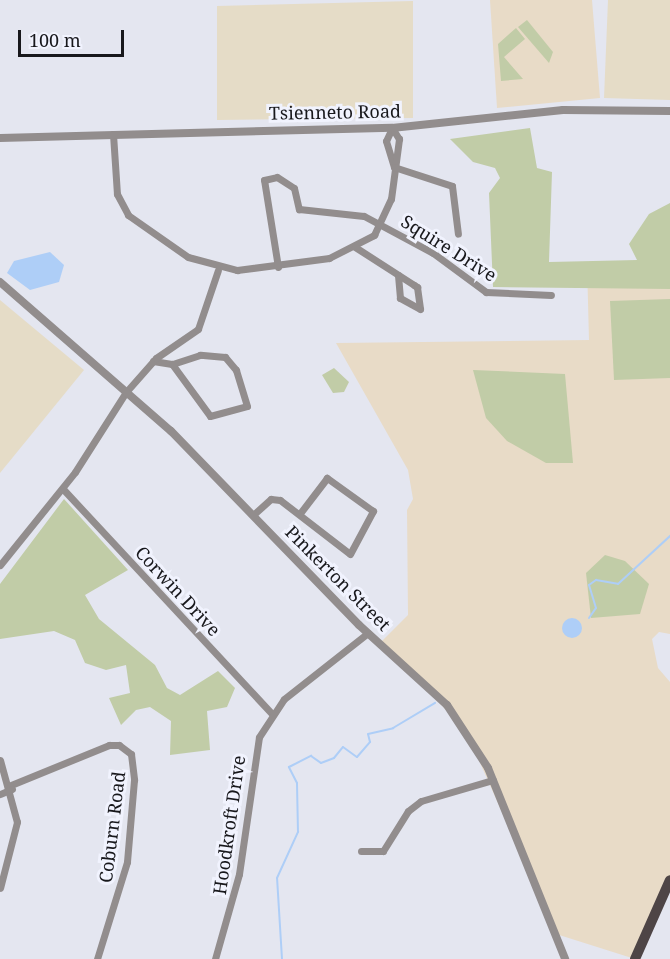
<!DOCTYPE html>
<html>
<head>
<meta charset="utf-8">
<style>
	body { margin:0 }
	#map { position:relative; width:670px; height:959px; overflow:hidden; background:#e4e6f0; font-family:"Noto Serif",serif }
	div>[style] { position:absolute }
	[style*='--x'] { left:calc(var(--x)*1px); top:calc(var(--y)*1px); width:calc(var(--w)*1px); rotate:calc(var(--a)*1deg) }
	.commercial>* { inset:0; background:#e5dcc7 }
	.education>* { inset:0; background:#e8dbc7 }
	.green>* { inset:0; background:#c1cca7 }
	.water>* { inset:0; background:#aecef7 }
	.round { border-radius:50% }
	.stream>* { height:2px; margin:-1px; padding:0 1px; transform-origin:1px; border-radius:1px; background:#aecef7 }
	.minor>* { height:7px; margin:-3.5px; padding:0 3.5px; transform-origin:3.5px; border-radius:3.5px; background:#928d8d }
	.tertiary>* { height:8px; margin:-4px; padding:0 4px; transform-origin:4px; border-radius:4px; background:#928d8d }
	.primary>* { height:10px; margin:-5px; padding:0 5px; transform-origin:5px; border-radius:5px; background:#4e4546 }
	span { translate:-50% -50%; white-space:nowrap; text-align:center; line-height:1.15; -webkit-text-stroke:6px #f1f3fe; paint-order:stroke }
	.street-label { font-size:18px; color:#18181c }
	.scale { position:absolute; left:18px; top:30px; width:106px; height:27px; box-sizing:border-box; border:3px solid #18181c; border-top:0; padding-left:8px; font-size:18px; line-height:21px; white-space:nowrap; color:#18181c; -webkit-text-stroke:4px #f1f3fe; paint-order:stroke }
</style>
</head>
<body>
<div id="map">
	<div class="commercial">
		<i style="clip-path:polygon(608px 0,670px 0,670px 100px,604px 98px)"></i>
		<i style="clip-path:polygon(413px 1px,413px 118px,217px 120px,217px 6px)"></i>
		<i style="clip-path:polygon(0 300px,84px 370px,0 473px)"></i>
	</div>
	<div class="education">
		<i style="clip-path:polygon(490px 0,592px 0,600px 98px,497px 108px)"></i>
		<i style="clip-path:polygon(587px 265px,670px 273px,670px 634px,659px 632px,652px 639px,658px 668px,670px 682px,670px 880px,635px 959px,556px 934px,465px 729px,380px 643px,408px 615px,407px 510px,413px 499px,408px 470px,336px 343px,589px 340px)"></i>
	</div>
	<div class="green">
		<i style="clip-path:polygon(527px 20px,553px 52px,549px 63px,518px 27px)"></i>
		<i style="clip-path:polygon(516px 28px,525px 39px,504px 57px,523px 79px,501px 81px,498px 44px)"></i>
		<i style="clip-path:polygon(530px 128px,537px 168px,552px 172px,549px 262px,637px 260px,629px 244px,649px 214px,670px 203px,670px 289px,493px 287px,489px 193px,500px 178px,495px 168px,473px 162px,450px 139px)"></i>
		<i style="clip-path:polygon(670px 299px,670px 378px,614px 380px,610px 301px)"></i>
		<i style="clip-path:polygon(334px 368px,349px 382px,344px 392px,333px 393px,322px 375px)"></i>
		<i style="clip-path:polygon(473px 370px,565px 374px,573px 463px,546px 463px,507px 441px,486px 418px)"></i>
		<i style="clip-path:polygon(64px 499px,128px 570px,85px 595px,99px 619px,155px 665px,167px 688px,180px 695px,218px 671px,235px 688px,227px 707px,207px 711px,210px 750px,170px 755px,171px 721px,150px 707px,136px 710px,121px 725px,109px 698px,130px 693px,126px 665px,106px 670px,85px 663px,75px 640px,54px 631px,0 639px,0 584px)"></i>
		<i style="clip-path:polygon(605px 555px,625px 561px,649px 584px,640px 614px,591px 618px,586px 573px)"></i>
	</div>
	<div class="water">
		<i style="clip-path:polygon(50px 252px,64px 265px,59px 282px,30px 290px,7px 273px,14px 261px)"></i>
		<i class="round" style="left:562px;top:618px;width:20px;height:20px"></i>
	</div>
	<div class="stream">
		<i style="--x:589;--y:618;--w:12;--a:-55"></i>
		<i style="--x:596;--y:608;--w:24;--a:-107"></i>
		<i style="--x:589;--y:585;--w:9;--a:-36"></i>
		<i style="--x:596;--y:580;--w:22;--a:10"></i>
		<i style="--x:618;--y:584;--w:71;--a:-42.7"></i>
		<i style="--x:282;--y:959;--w:81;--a:-93.5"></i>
		<i style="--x:277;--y:878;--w:51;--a:-65.5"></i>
		<i style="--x:298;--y:832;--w:49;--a:-91.2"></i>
		<i style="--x:297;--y:783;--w:18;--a:-117"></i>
		<i style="--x:289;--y:767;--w:25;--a:-27"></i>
		<i style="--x:311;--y:756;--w:12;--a:35"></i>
		<i style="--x:321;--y:763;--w:14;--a:-21"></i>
		<i style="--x:334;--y:758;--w:14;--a:-51"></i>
		<i style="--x:343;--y:747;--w:17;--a:36"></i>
		<i style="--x:357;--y:757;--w:20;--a:-49"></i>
		<i style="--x:370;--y:742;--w:8;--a:-104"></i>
		<i style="--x:368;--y:734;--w:26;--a:-13"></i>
		<i style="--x:393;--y:728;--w:49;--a:-30.8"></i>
	</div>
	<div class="minor">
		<i style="--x:392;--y:128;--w:14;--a:115"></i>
		<i style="--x:386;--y:141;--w:27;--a:73"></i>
		<i style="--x:113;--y:134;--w:60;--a:86.2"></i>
		<i style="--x:117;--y:194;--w:24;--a:62"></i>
		<i style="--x:128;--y:215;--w:73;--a:35"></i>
		<i style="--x:188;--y:257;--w:51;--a:14.9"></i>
		<i style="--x:237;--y:270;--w:93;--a:-7.4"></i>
		<i style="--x:329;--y:258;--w:51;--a:-27.1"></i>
		<i style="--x:374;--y:235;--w:40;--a:-65"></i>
		<i style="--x:391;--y:199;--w:61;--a:-82.4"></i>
		<i style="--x:399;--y:139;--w:13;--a:-122"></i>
		<i style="--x:394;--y:167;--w:61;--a:18.1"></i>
		<i style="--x:452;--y:186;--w:48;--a:82.9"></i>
		<i style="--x:355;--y:247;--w:70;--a:32.8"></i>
		<i style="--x:414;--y:285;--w:4;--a:34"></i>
		<i style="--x:417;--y:287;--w:22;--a:82"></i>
		<i style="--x:420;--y:309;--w:23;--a:-151"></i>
		<i style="--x:400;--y:298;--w:23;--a:-95"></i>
		<i style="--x:278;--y:267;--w:88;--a:-99.1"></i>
		<i style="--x:264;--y:180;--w:13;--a:-13"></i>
		<i style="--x:277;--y:177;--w:20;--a:33"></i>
		<i style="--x:294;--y:188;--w:22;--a:77"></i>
		<i style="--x:299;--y:209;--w:65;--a:6.1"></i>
		<i style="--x:364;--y:216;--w:78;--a:28.2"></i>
		<i style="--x:433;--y:253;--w:66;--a:36.3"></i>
		<i style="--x:486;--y:292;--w:65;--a:2.6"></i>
		<i style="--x:153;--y:361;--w:19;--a:9"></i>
		<i style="--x:172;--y:364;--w:64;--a:53.8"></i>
		<i style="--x:210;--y:416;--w:38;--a:-15"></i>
		<i style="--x:247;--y:406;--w:38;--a:-107"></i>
		<i style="--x:236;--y:370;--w:17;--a:-130"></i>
		<i style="--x:225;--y:357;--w:25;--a:-175"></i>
		<i style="--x:200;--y:355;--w:29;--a:162"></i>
		<i style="--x:63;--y:489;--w:306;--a:47.1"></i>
		<i style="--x:253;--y:515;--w:24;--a:-42"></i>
		<i style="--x:271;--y:499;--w:9;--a:6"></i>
		<i style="--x:280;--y:500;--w:88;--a:37.6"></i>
		<i style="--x:350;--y:554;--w:49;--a:-61.9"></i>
		<i style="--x:373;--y:511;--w:57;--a:-144.3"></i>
		<i style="--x:327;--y:478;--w:43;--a:127.4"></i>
		<i style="--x:0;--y:565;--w:119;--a:-51.1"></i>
		<i style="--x:75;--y:472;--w:95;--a:-57.5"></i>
		<i style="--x:126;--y:392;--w:45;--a:-48.6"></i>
		<i style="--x:156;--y:358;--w:51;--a:-34.6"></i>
		<i style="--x:198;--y:329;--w:62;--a:-71.3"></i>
		<i style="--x:0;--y:760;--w:64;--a:74.7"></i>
		<i style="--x:17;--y:822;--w:68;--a:104.4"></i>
		<i style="--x:11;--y:785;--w:106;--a:-22.2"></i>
		<i style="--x:109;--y:745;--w:10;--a:0"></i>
		<i style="--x:119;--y:745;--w:15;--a:37"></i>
		<i style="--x:131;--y:754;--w:26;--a:83"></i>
		<i style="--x:134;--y:780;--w:82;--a:94.9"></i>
		<i style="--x:127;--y:862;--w:102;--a:107.2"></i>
		<i style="--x:0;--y:794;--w:13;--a:-23"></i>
		<i style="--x:361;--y:851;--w:22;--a:0"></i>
		<i style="--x:383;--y:851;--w:47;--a:-58"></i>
		<i style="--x:408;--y:811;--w:16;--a:-38"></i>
		<i style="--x:421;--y:801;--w:75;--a:-16.3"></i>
		<i style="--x:215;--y:959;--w:88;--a:-74.2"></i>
		<i style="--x:239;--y:874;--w:138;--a:-81.7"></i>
		<i style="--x:259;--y:737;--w:45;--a:-56.7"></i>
		<i style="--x:284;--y:699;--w:107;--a:-38.2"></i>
	</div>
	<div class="tertiary">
		<i style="--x:0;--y:138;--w:392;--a:-1.5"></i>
		<i style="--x:392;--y:128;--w:172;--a:-6"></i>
		<i style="--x:563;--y:110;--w:107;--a:0.5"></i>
		<i style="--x:0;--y:282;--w:227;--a:41.1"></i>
		<i style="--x:171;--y:431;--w:270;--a:45.9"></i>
		<i style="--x:359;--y:625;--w:119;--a:42.3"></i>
		<i style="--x:447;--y:705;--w:75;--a:56.9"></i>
		<i style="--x:488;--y:768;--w:206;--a:68"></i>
	</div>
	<div class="primary">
		<i style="--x:635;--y:959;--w:86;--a:-66.1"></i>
	</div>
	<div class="street-label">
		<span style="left:335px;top:112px;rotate:-1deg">Tsienneto Road</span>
		<span style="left:449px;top:248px;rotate:32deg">Squire Drive</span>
		<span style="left:338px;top:578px;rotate:45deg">Pinkerton Street</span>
		<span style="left:178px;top:591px;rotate:47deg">Corwin Drive</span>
		<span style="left:229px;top:825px;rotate:-82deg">Hoodkroft Drive</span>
		<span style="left:112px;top:827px;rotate:-83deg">Coburn Road</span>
	</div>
	<div class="scale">100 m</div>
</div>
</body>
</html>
